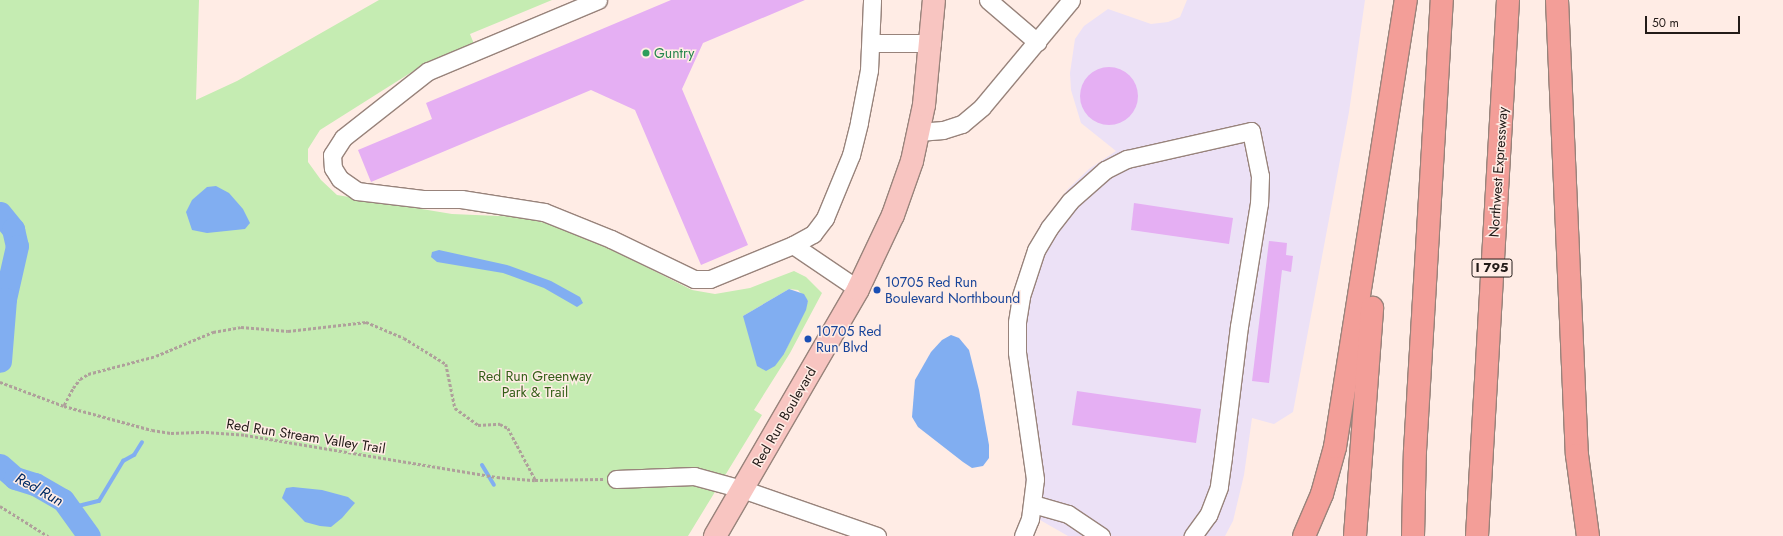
<!DOCTYPE html>
<html>
<head>
<meta charset="utf-8">
<style>
	body { margin:0 }
	#map { position:relative; width:1783px; height:536px; overflow:hidden; background:#ffece5; font-family:Jost,sans-serif }
	div>[style] { position:absolute }
	[style*='--x'] { left:calc(var(--x)*1px); top:calc(var(--y)*1px); width:calc(var(--w)*1px); rotate:calc(var(--a)*1deg) }
	.industrial>* { inset:0; background:#ece1f6 }
	.green>* { inset:0; background:#c5ecb2 }
	.water>* { inset:0; background:#81aef1 }
	.stream>* { height:4px; margin:-2px; padding:0 2px; transform-origin:2px; border-radius:2px; background:#81aef1 }
	.river>* { height:23px; margin:-11.5px; padding:0 11.5px; transform-origin:11.5px; border-radius:11.5px; background:#81aef1 }
	.building>* { inset:0; background:#e5aff3 }
	.round { border-radius:50% }
	.path>* { height:2.5px; margin-top:-1.25px; transform-origin:0; background:repeating-linear-gradient(90deg,#afa09b 0 3px,transparent 0 5px) }
	.roads { filter:drop-shadow(1px 0 #98837b) drop-shadow(-1px 0 #98837b) drop-shadow(0 1px #98837b) drop-shadow(0 -1px #98837b) }
	.minor>* { height:17px; margin:-8.5px; padding:0 8.5px; transform-origin:8.5px; border-radius:8.5px; background:#fff }
	.major>* { height:22px; margin:-11px; padding:0 11px; transform-origin:11px; border-radius:11px; background:#f8c5c1 }
	.highway>* { height:22px; margin:-11px; padding:0 11px; transform-origin:11px; border-radius:11px; background:#f39e98 }
	.dots>* { width:11px; height:11px; translate:-50% -50%; box-sizing:border-box; border:2px solid #ffece5; border-radius:50% }
	span { translate:-50% -50%; white-space:nowrap; text-align:center; line-height:1.15; -webkit-text-stroke:3px #ffece5; paint-order:stroke }
	.shield-label span { padding:1px 3px; background:#ffece5; border:1px solid; border-radius:3px; -webkit-text-stroke-width:0 }
	.shield-label { font-size:13px; color:#231b18; font-weight:700 }
	.leisure-label { font-size:14px; color:#27864d }
	.left { translate:0 -50%; text-align:left }
	.street-label { font-size:14px; color:#231b18 }
	.transit-label { font-size:14px; color:#164399 }
	.park-label { font-size:14px; color:#335e17 }
	.water-label { font-size:15px; color:#002a64; font-style:italic }
	.scale { position:absolute; left:1645px; top:16px; width:95px; height:18px; box-sizing:border-box; border:2px solid #231b18; border-top:0; padding-left:5px; font-size:12px; line-height:14px; white-space:nowrap; color:#231b18; -webkit-text-stroke:3px #ffece5; paint-order:stroke }
</style>
</head>
<body>
<div id="map">
	<div class="industrial">
		<i style="clip-path:polygon(1187px 0,1365px 0,1349px 112px,1293px 412px,1274px 424px,1252px 418px,1244px 475px,1233px 521px,1225px 536px,1068px 536px,1040px 520px,1022px 517px,1025px 501px,1025px 457px,1011px 366px,1008px 327px,1015px 285px,1025px 255px,1041px 223px,1068px 189px,1089px 169px,1116px 151px,1081px 123px,1071px 90px,1070px 73px,1075px 39px,1084px 26px,1108px 9px,1151px 24px,1168px 22px,1180px 17px)"></i>
	</div>
	<div class="green">
		<i style="clip-path:polygon(evenodd,0 0,199px 0,196px 100px,237px 81px,379px 0,552px 0,470px 34px,474px 44px,415px 70px,320px 130px,308px 149px,308px 162px,321px 180px,337px 195px,452px 214px,519px 217px,571px 229px,692px 290px,715px 294px,750px 288px,794px 271px,806px 277px,822px 293px,790px 353px,754px 410px,762px 415px,688px 536px,0 536px,0 0,789px 289px,798px 290px,808px 301px,784px 354px,743px 316px,789px 289px)"></i>
	</div>
	<div class="water">
		<i style="clip-path:polygon(216px 186px,229px 193px,243px 209px,250px 223px,245px 229px,207px 233px,192px 230px,186px 212px,192px 200px,207px 187px)"></i>
		<i style="clip-path:polygon(439px 250px,507px 265px,551px 281px,580px 297px,583px 303px,577px 307px,544px 288px,503px 273px,437px 262px,431px 257px,432px 252px)"></i>
		<i style="clip-path:polygon(789px 289px,804px 294px,808px 301px,806px 310px,784px 354px,775px 366px,766px 371px,757px 366px,743px 316px)"></i>
		<i style="clip-path:polygon(951px 335px,959px 338px,969px 350px,979px 390px,989px 445px,989px 458px,983px 466px,972px 468px,963px 462px,918px 427px,912px 417px,915px 380px,931px 352px,942px 340px)"></i>
		<i style="clip-path:polygon(293px 487px,322px 490px,348px 497px,355px 503px,342px 518px,331px 527px,320px 526px,305px 522px,282px 498px,286px 488px)"></i>
	</div>
	<div class="stream">
		<i style="--x:482;--y:465;--w:23;--a:59"></i>
		<i style="--x:70;--y:508;--w:30;--a:-14"></i>
		<i style="--x:99;--y:501;--w:47;--a:-59"></i>
		<i style="--x:123;--y:461;--w:13;--a:-29"></i>
		<i style="--x:134;--y:455;--w:15;--a:-58"></i>
	</div>
	<div class="river">
		<i style="--x:0;--y:213;--w:21;--a:51"></i>
		<i style="--x:13;--y:229;--w:17;--a:77"></i>
		<i style="--x:17;--y:246;--w:54;--a:102.8"></i>
		<i style="--x:5;--y:299;--w:62;--a:94.6"></i>
		<i style="--x:0;--y:465;--w:20;--a:41"></i>
		<i style="--x:15;--y:478;--w:21;--a:17"></i>
		<i style="--x:35;--y:484;--w:32;--a:30"></i>
		<i style="--x:63;--y:500;--w:44;--a:54.2"></i>
	</div>
	<div class="building">
		<i style="clip-path:polygon(671px 0,805px 0,703px 43px,682px 89px,748px 245px,701px 265px,635px 110px,591px 90px,371px 182px,358px 150px,432px 119px,426px 103px)"></i>
		<i class="round" style="left:1080px;top:67px;width:58px;height:58px"></i>
		<i style="clip-path:polygon(1134px 203px,1233px 218px,1229px 244px,1131px 230px)"></i>
		<i style="clip-path:polygon(1269px 241px,1287px 243px,1286px 255px,1293px 256px,1291px 272px,1282px 270px,1269px 383px,1252px 381px)"></i>
		<i style="clip-path:polygon(1077px 391px,1201px 409px,1196px 443px,1072px 425px)"></i>
	</div>
	<div class="path">
		<i style="--x:0;--y:382;--w:68;--a:20.6"></i>
		<i style="--x:64;--y:406;--w:91;--a:15.3"></i>
		<i style="--x:152;--y:430;--w:19;--a:9"></i>
		<i style="--x:171;--y:433;--w:35;--a:-2"></i>
		<i style="--x:206;--y:432;--w:39;--a:4"></i>
		<i style="--x:245;--y:435;--w:255;--a:9.5"></i>
		<i style="--x:497;--y:477;--w:38;--a:5"></i>
		<i style="--x:535;--y:480;--w:68;--a:-0.8"></i>
		<i style="--x:64;--y:405;--w:19;--a:-62"></i>
		<i style="--x:73;--y:388;--w:11;--a:-52"></i>
		<i style="--x:80;--y:379;--w:9;--a:-32"></i>
		<i style="--x:88;--y:374;--w:70;--a:-14.8"></i>
		<i style="--x:156;--y:356;--w:62;--a:-22.8"></i>
		<i style="--x:213;--y:332;--w:28;--a:-10"></i>
		<i style="--x:241;--y:327;--w:47;--a:4.9"></i>
		<i style="--x:288;--y:331;--w:79;--a:-6.6"></i>
		<i style="--x:366;--y:322;--w:41;--a:22.8"></i>
		<i style="--x:404;--y:338;--w:49;--a:31.8"></i>
		<i style="--x:446;--y:364;--w:45;--a:78.4"></i>
		<i style="--x:455;--y:408;--w:29;--a:36"></i>
		<i style="--x:478;--y:425;--w:22;--a:-3"></i>
		<i style="--x:500;--y:424;--w:9;--a:27"></i>
		<i style="--x:508;--y:428;--w:58;--a:62.1"></i>
		<i style="--x:0;--y:506;--w:57;--a:32"></i>
	</div>
	<div class="roads">
		<div class="minor">
			<i style="--x:598;--y:0;--w:184;--a:157.3"></i>
			<i style="--x:428;--y:71;--w:108;--a:141.8"></i>
			<i style="--x:343;--y:138;--w:20;--a:123"></i>
			<i style="--x:332;--y:155;--w:13;--a:86"></i>
			<i style="--x:333;--y:168;--w:13;--a:58"></i>
			<i style="--x:340;--y:179;--w:21;--a:35"></i>
			<i style="--x:357;--y:191;--w:66;--a:6.9"></i>
			<i style="--x:423;--y:199;--w:38;--a:0"></i>
			<i style="--x:461;--y:199;--w:84;--a:8.9"></i>
			<i style="--x:544;--y:212;--w:72;--a:21.9"></i>
			<i style="--x:611;--y:239;--w:92;--a:25.7"></i>
			<i style="--x:694;--y:279;--w:16;--a:0"></i>
			<i style="--x:710;--y:279;--w:90;--a:-22.3"></i>
			<i style="--x:793;--y:245;--w:23;--a:-29"></i>
			<i style="--x:813;--y:234;--w:20;--a:-53"></i>
			<i style="--x:825;--y:218;--w:68;--a:-67.6"></i>
			<i style="--x:851;--y:155;--w:34;--a:-76"></i>
			<i style="--x:859;--y:122;--w:53;--a:-79.1"></i>
			<i style="--x:869;--y:70;--w:70;--a:-87.5"></i>
			<i style="--x:988;--y:0;--w:65;--a:40.6"></i>
			<i style="--x:871;--y:43;--w:61;--a:0"></i>
			<i style="--x:919;--y:132;--w:24;--a:-5"></i>
			<i style="--x:943;--y:130;--w:20;--a:-18"></i>
			<i style="--x:962;--y:124;--w:26;--a:-40"></i>
			<i style="--x:982;--y:107;--w:139;--a:-50.2"></i>
			<i style="--x:793;--y:245;--w:78;--a:34.1"></i>
			<i style="--x:616;--y:479;--w:78;--a:-2.2"></i>
			<i style="--x:694;--y:476;--w:50;--a:15.2"></i>
			<i style="--x:742;--y:489;--w:143;--a:19.2"></i>
			<i style="--x:1033;--y:504;--w:36;--a:16"></i>
			<i style="--x:1068;--y:514;--w:40;--a:34"></i>
			<i style="--x:1023;--y:536;--w:18;--a:-68"></i>
			<i style="--x:1030;--y:519;--w:40;--a:-82.9"></i>
			<i style="--x:1035;--y:479;--w:128;--a:-98.1"></i>
			<i style="--x:1017;--y:352;--w:30;--a:-90"></i>
			<i style="--x:1017;--y:322;--w:26;--a:-81"></i>
			<i style="--x:1021;--y:296;--w:48;--a:-71.9"></i>
			<i style="--x:1036;--y:250;--w:26;--a:-59"></i>
			<i style="--x:1049;--y:228;--w:34;--a:-52"></i>
			<i style="--x:1070;--y:201;--w:47;--a:-41.5"></i>
			<i style="--x:1105;--y:170;--w:25;--a:-27"></i>
			<i style="--x:1127;--y:159;--w:127;--a:-12.7"></i>
			<i style="--x:1251;--y:131;--w:46;--a:78.7"></i>
			<i style="--x:1260;--y:176;--w:27;--a:92"></i>
			<i style="--x:1259;--y:203;--w:125;--a:99.2"></i>
			<i style="--x:1239;--y:326;--w:132;--a:97"></i>
			<i style="--x:1223;--y:457;--w:30;--a:98"></i>
			<i style="--x:1219;--y:487;--w:30;--a:111"></i>
			<i style="--x:1208;--y:515;--w:26;--a:126"></i>
		</div>
		<div class="major">
			<i style="--x:715;--y:536;--w:285;--a:-59.9"></i>
			<i style="--x:858;--y:289;--w:82;--a:-64.7"></i>
			<i style="--x:893;--y:215;--w:57;--a:-70.6"></i>
			<i style="--x:912;--y:161;--w:57;--a:-77.9"></i>
			<i style="--x:924;--y:105;--w:105;--a:-84.6"></i>
		</div>
		<div class="highway">
			<i style="--x:1557;--y:0;--w:455;--a:87.5"></i>
			<i style="--x:1577;--y:455;--w:82;--a:82.3"></i>
			<i style="--x:1304;--y:536;--w:46;--a:-66.8"></i>
			<i style="--x:1322;--y:494;--w:49;--a:-74.5"></i>
			<i style="--x:1335;--y:447;--w:453;--a:-81"></i>
			<i style="--x:1355;--y:536;--w:229;--a:-85.7"></i>
			<i style="--x:1413;--y:536;--w:85;--a:-88.7"></i>
			<i style="--x:1415;--y:451;--w:452;--a:-86.6"></i>
			<i style="--x:1477;--y:536;--w:537;--a:-86.69"></i>
		</div>
	</div>
	<div class="dots">
		<i style="left:646px;top:53px;background:#2e9e5b"></i>
		<i style="left:877px;top:290px;background:#1a4fb4"></i>
		<i style="left:808px;top:339px;background:#1a4fb4"></i>
	</div>
	<div class="shield-label">
		<span style="left:1492px;top:268px">I 795</span>
	</div>
	<div class="leisure-label">
		<span class="left" style="left:654px;top:53px">Guntry</span>
	</div>
	<div class="street-label">
		<span style="left:1498px;top:172px;rotate:-86deg">Northwest Expressway</span>
		<span style="left:784px;top:417px;rotate:-60deg">Red Run Boulevard</span>
		<span style="left:306px;top:436px;rotate:9deg">Red Run Stream Valley Trail</span>
	</div>
	<div class="transit-label">
		<span class="left" style="left:885px;top:290px">10705 Red Run<br>Boulevard Northbound</span>
		<span class="left" style="left:816px;top:339px">10705 Red<br>Run Blvd</span>
	</div>
	<div class="park-label">
		<span style="left:535px;top:384px">Red Run Greenway<br>Park &amp; Trail</span>
	</div>
	<div class="water-label">
		<span style="left:39px;top:490px;rotate:29deg">Red Run</span>
	</div>
	<div class="scale">50 m</div>
</div>
</body>
</html>
